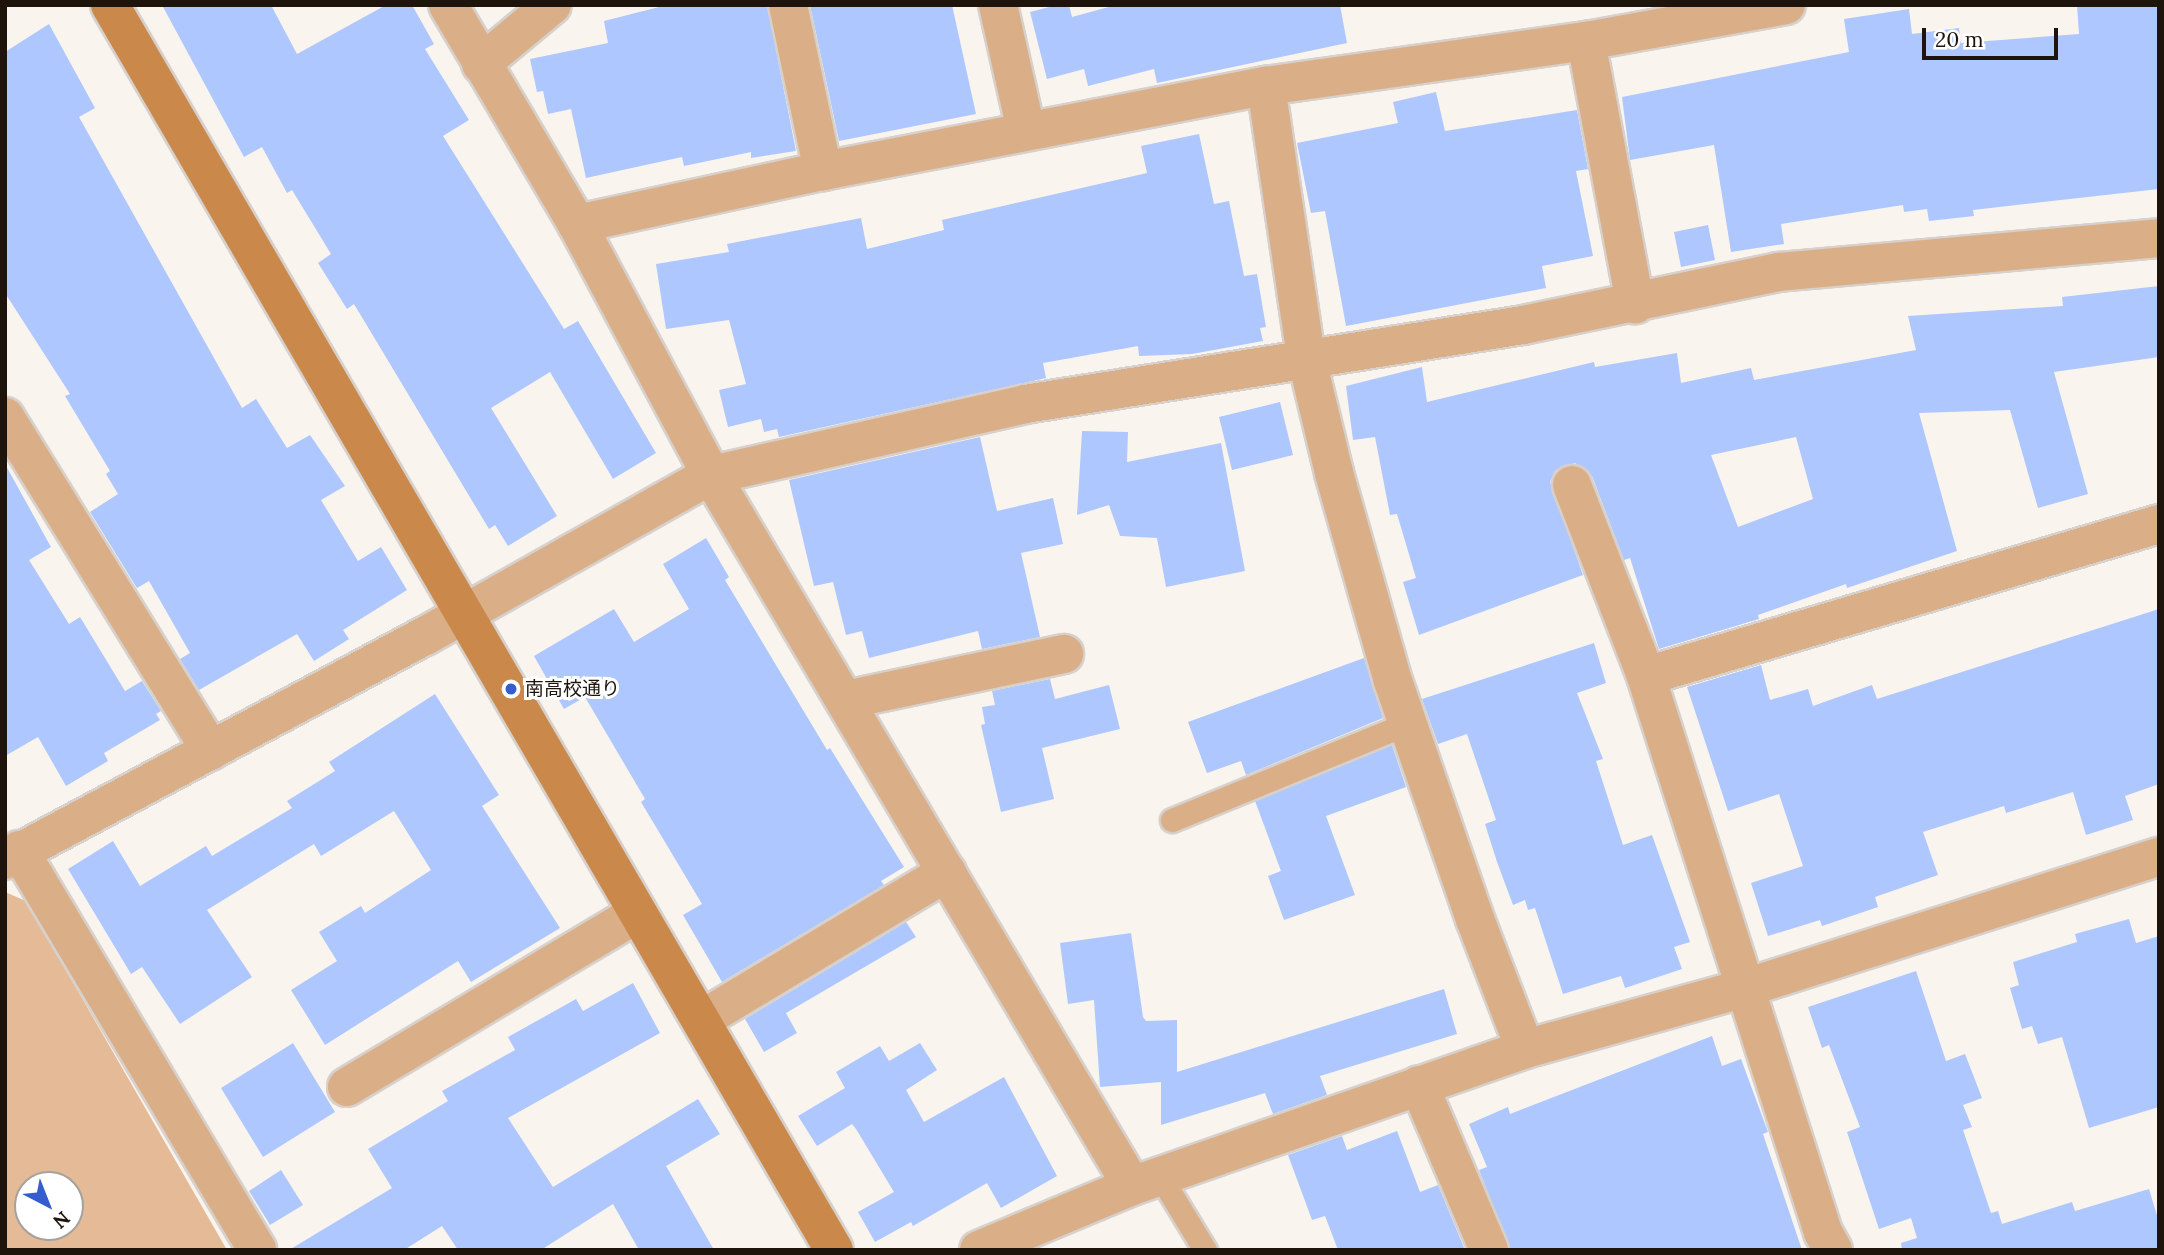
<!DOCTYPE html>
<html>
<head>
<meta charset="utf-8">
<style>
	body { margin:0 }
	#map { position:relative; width:2164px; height:1255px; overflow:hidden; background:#faf4ef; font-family:Lora,"Noto Sans JP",serif }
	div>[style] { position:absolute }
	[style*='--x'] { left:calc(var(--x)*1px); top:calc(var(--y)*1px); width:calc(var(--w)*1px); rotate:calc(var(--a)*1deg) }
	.green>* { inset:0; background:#e4bb96 }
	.building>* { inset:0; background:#aec7fe }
	.roads { filter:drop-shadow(2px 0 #d7d0cb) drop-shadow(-2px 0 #d7d0cb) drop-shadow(0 2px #d7d0cb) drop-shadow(0 -2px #d7d0cb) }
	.lane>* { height:23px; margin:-11.5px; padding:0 11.5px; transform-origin:11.5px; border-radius:11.5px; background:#daae87 }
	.street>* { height:38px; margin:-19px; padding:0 19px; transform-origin:19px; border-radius:19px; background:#daae87 }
	.secondary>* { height:38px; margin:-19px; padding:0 19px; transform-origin:19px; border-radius:19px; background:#ca894b }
	.dots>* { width:19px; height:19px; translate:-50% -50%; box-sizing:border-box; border:4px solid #fff; border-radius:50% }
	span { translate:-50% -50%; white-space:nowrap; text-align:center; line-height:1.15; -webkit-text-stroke:6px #fff; paint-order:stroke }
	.poi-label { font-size:19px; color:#1e140b }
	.left { translate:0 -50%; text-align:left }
	.frame { position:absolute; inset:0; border:7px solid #1e140b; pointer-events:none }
	.north { position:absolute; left:14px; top:1171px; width:70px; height:70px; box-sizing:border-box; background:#fff; border:2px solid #a5a19d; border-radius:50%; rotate:138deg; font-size:19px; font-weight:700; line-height:28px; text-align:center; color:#1e140b }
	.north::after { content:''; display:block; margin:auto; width:24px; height:32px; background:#365dce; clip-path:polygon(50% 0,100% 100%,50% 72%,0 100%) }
	.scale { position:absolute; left:1922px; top:28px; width:136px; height:32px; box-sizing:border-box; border:4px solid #1e140b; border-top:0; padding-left:9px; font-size:21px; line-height:24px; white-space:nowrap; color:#1e140b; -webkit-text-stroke:5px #fff; paint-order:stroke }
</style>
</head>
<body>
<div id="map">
	<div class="green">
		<i style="clip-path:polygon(evenodd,5px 892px,26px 901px,227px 1250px,5px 1250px,5px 892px,28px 1185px,70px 1185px,70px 1227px,28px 1227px,28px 1185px)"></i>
	</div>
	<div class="building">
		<i style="clip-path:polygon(162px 5px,271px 5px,297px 54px,386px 5px,412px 5px,434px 44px,425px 49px,469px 120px,443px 136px,564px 329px,578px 321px,656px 453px,613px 479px,550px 372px,491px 408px,557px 516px,508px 546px,495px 525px,489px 529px,354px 304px,347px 309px,318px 263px,331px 254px,292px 190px,287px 193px,262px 147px,244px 157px)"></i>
		<i style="clip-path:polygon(667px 5px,767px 5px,796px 151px,751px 158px,751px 152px,684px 166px,682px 157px,586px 178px,571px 109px,548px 114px,543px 91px,537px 92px,530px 59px,608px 43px,604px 21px)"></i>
		<i style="clip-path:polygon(810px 5px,952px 5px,976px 114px,839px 141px)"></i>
		<i style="clip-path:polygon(1057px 5px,1069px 5px,1072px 17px,1116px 5px,1340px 5px,1347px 43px,1157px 83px,1154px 69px,1088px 86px,1084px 69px,1047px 79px,1030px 12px)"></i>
		<i style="clip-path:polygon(2077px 5px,2159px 6px,2159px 189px,1973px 210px,1974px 216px,1929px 221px,1927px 209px,1904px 212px,1903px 205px,1781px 224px,1784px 244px,1731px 252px,1714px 145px,1630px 160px,1622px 97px,1849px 52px,1844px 19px,1909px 9px,1912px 34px,1959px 28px,1961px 43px,2079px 34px)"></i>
		<i style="clip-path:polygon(49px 24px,95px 108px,79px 117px,242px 408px,256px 399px,287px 448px,310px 435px,345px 486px,321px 500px,358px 561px,381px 547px,407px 590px,343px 630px,349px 639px,314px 661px,297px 634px,199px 690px,180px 659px,190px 653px,149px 581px,137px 588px,90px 512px,118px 494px,106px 474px,110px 471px,65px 396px,70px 394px,5px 293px,5px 52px)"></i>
		<i style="clip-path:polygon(1436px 92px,1445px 131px,1577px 110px,1588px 169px,1576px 171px,1593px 256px,1542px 266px,1546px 288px,1346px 326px,1325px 211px,1311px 213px,1297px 143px,1398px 123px,1393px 102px)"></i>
		<i style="clip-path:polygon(1199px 134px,1214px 204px,1229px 201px,1244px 276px,1257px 274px,1266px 327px,1260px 328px,1263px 341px,1192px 354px,1139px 356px,1138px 346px,1043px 363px,1046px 378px,779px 437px,777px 429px,764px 432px,761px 419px,728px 427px,719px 390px,746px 384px,729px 320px,666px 329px,656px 264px,729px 252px,727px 244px,861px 218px,867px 249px,944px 230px,942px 220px,1147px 173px,1141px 146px)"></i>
		<i style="clip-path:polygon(1708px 225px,1715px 260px,1681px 267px,1674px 232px)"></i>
		<i style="clip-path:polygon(evenodd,2159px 286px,2159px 357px,2054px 372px,2088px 494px,2038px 508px,2010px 410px,1919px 413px,1957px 551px,1847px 588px,1846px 584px,1758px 615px,1759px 619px,1659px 649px,1630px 558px,1624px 560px,1592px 476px,1575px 463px,1555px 471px,1550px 482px,1583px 575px,1419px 635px,1403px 582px,1416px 578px,1397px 514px,1390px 515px,1375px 437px,1353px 440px,1346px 386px,1422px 367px,1427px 402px,1594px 362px,1595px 367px,1677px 353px,1681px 383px,1751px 368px,1754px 380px,1916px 350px,1908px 316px,2063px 306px,2062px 297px,2159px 286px,1796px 437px,1813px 499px,1738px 527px,1711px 455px,1796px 437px)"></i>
		<i style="clip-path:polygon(1280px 402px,1293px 455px,1232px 470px,1219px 417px)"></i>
		<i style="clip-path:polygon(1082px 431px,1128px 432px,1127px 462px,1221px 443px,1245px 571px,1166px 587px,1157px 538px,1120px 536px,1109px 505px,1077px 515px)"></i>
		<i style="clip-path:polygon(980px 437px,997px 511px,1053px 498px,1063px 544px,1021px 553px,1040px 637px,982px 649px,978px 631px,869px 658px,862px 631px,846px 635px,833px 582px,814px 586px,789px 480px)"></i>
		<i style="clip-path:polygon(5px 464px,51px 547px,29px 560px,69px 624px,80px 617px,125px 691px,142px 681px,161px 711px,156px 714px,160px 720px,104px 753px,108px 761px,66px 786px,38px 737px,5px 756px)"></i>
		<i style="clip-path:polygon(706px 538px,729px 577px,725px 580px,827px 750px,830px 748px,904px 867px,881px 881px,884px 885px,722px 982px,683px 915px,702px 904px,641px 802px,645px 799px,585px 697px,564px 709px,534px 656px,614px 609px,634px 642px,689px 609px,663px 564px)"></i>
		<i style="clip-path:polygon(2159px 609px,2159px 784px,2125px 796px,2133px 820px,2086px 835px,2073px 792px,2006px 813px,2004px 806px,1923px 832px,1938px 875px,1875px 897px,1878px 907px,1822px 926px,1820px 920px,1768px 936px,1751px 883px,1803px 866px,1779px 794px,1728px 811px,1687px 687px,1761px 665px,1770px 700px,1808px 689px,1813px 706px,1872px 685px,1877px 699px)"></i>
		<i style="clip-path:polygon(1594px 643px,1606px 683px,1577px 693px,1603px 759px,1596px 761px,1623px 845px,1652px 835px,1690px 942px,1674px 947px,1682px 969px,1625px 988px,1621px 976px,1563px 994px,1535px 908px,1528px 910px,1525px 900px,1513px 905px,1497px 862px,1485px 824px,1496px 820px,1467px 734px,1438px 744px,1422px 699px)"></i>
		<i style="clip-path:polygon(1364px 658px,1383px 718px,1246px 775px,1241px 761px,1207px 773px,1188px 722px)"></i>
		<i style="clip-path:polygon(1050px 679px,1055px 699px,1109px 685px,1120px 729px,1042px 748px,1054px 799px,1001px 812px,981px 725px,985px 724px,982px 707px,995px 705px,992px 691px)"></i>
		<i style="clip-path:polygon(435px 694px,499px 795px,482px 806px,560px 928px,471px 982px,458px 961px,325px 1045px,291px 990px,337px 961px,319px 932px,361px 906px,365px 913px,431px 870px,394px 811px,321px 856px,314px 844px,207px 910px,252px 977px,180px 1024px,142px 967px,131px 974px,68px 869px,113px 841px,140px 886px,206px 846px,212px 856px,292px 808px,287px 801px,335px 771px,329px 762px)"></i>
		<i style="clip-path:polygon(1392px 745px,1406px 787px,1326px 816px,1355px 895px,1284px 920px,1268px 876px,1281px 871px,1255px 801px)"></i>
		<i style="clip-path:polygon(2129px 919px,2136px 943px,2159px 936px,2159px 1107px,2089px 1128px,2062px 1037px,2038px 1044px,2032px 1026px,2022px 1029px,2010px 988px,2019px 985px,2013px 962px,2077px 942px,2075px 934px)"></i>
		<i style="clip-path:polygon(906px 922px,916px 937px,786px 1013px,797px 1033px,764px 1052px,745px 1019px)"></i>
		<i style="clip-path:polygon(1131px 933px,1143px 1017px,1146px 1021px,1177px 1020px,1177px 1072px,1444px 989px,1457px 1034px,1320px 1076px,1327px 1095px,1273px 1114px,1265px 1093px,1161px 1125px,1161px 1082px,1100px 1087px,1094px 1000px,1068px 1004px,1060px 943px)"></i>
		<i style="clip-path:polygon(1916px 971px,1946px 1061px,1965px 1054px,1982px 1098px,1963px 1105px,1972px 1127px,1963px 1130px,1991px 1213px,1998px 1211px,2002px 1224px,2072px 1202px,2075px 1211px,2149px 1189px,2159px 1222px,2159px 1250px,1902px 1250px,1901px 1243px,1917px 1238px,1911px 1218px,1879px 1229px,1847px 1132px,1860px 1127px,1829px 1045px,1822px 1048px,1808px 1007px)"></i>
		<i style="clip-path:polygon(633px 983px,660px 1033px,508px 1118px,553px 1187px,698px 1099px,720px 1134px,666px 1166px,714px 1250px,639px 1250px,613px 1204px,541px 1250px,458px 1250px,442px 1226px,404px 1250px,289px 1250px,392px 1188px,368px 1149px,448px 1101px,442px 1091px,515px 1050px,508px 1037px,576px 999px,583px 1011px)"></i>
		<i style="clip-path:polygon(1712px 1036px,1722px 1066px,1741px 1059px,1768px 1132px,1763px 1134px,1802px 1250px,1510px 1250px,1479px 1170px,1487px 1167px,1469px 1124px,1508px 1107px,1510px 1114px)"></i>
		<i style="clip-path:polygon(293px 1043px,335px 1112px,263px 1157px,221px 1088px)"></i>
		<i style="clip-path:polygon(920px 1043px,937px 1070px,906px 1090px,924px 1122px,1004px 1077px,1057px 1176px,1001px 1208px,987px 1183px,913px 1226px,911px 1222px,875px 1242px,858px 1212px,894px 1192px,856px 1129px,852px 1124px,817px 1146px,798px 1116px,845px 1088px,836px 1072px,880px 1046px,889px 1061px)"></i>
		<i style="clip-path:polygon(1397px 1131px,1420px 1192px,1438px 1185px,1465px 1250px,1338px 1250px,1325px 1216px,1312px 1220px,1288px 1155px,1342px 1136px,1347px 1150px)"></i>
		<i style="clip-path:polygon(281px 1170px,303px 1205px,270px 1225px,249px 1191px)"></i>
	</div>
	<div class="roads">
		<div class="lane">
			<i style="--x:1172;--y:820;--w:255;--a:-22.3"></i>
			<i style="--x:1160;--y:1176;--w:87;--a:58.7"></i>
		</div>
		<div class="street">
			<i style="--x:448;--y:5;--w:254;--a:59.5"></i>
			<i style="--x:577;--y:224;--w:285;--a:61.9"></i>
			<i style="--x:711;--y:475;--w:826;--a:59.37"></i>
			<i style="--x:788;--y:5;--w:170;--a:78.1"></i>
			<i style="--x:998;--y:5;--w:128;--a:77.4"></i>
			<i style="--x:1586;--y:41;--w:268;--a:79.4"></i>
			<i style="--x:481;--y:64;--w:92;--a:-39.7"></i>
			<i style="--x:1266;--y:86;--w:273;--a:81.6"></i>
			<i style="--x:1306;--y:356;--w:120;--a:76.5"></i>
			<i style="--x:1334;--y:473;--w:216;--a:74.2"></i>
			<i style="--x:1393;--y:681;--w:252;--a:71"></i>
			<i style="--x:1475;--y:919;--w:139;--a:69"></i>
			<i style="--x:577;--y:224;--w:252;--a:-12.2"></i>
			<i style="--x:823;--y:171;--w:451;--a:-10.9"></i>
			<i style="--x:1266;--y:86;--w:323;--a:-8"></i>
			<i style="--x:1586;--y:41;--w:203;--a:-10.2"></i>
			<i style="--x:5;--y:417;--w:392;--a:58.3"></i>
			<i style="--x:1572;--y:485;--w:205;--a:68.8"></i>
			<i style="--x:845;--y:700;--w:224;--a:-11.9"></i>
			<i style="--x:19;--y:850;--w:465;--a:59.2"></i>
			<i style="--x:5;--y:860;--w:476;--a:-28.1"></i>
			<i style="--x:425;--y:636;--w:328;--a:-29.4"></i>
			<i style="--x:711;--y:475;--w:322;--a:-12.7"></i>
			<i style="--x:1025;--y:404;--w:504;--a:-9.01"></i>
			<i style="--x:1523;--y:325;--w:261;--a:-11.7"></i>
			<i style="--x:1779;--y:272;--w:382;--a:-5.1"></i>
			<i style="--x:701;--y:1020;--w:287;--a:-31"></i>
			<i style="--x:1419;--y:1085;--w:179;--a:67"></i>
			<i style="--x:347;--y:1087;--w:339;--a:-30.9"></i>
			<i style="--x:979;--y:1250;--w:166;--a:-22.7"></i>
			<i style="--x:1132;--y:1186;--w:416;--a:-19.2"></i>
			<i style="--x:1525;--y:1049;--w:228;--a:-15.5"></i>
			<i style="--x:1745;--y:988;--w:434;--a:-17.6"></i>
			<i style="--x:1833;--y:1250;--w:21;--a:-119"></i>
			<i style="--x:1823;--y:1232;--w:583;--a:-107.66"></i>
			<i style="--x:1646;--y:676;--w:535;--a:-16.5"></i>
		</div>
		<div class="secondary">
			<i style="--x:110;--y:5;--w:1440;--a:59.82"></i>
		</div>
	</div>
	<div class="dots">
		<i style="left:511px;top:689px;background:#365dce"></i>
	</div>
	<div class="poi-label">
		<span class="left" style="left:525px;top:689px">南高校通り</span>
	</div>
	<div class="frame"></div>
	<div class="north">N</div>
	<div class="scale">20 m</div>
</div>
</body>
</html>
